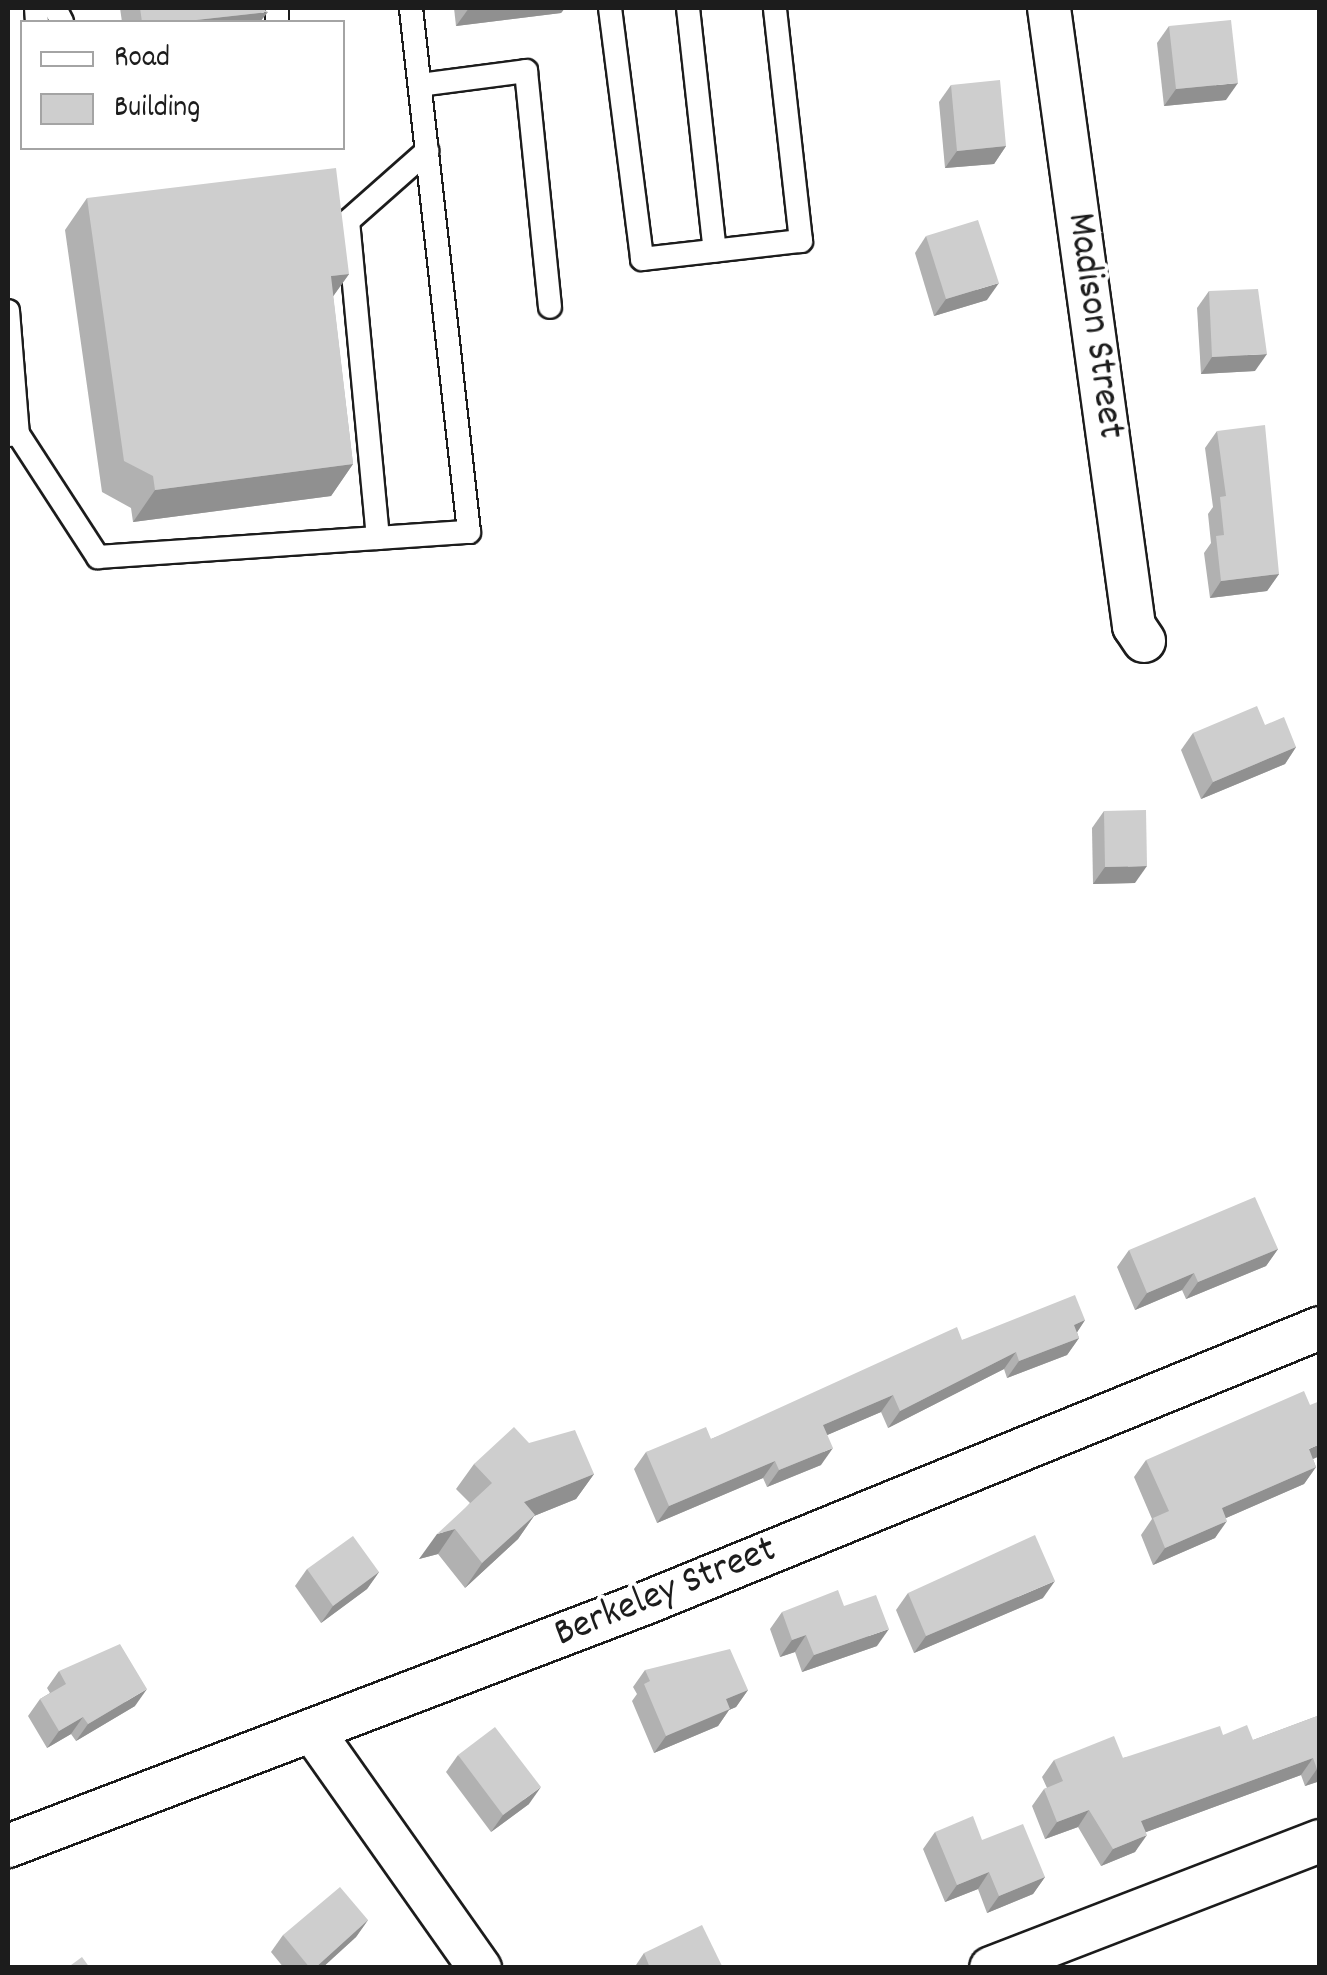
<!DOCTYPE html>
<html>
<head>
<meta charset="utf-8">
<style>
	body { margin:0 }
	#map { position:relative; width:1327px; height:1975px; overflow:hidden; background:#fff; font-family:Dekko,sans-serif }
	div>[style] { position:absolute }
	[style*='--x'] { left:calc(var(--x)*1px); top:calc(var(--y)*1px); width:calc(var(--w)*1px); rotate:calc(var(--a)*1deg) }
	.roads { filter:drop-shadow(2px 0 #1c1c1c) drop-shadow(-2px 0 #1c1c1c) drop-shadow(0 2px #1c1c1c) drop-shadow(0 -2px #1c1c1c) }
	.lane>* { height:22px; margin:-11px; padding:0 11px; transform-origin:11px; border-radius:11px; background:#fff }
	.street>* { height:42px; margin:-21px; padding:0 21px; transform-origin:21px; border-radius:21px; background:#fff }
	.wall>* { inset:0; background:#b1b1b1 }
	.shaded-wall>* { inset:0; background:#909090 }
	.building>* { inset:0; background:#cecece }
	span { translate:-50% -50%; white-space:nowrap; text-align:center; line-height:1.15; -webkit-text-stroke:8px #fff; paint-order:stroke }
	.street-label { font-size:40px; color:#1c1c1c }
	.frame { position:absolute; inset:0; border:10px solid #1c1c1c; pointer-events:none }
	.legend { position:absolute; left:20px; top:20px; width:325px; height:130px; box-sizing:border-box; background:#fff; border:2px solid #a4a4a4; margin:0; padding:12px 18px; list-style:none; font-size:30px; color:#1c1c1c }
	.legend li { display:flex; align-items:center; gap:20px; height:50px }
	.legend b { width:50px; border:2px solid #a4a4a4 }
</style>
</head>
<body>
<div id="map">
	<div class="roads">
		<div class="lane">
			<i style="--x:36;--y:8;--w:14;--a:86"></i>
			<i style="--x:55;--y:8;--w:16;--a:63"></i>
			<i style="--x:277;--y:8;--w:14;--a:90"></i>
			<i style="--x:610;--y:8;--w:253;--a:82.7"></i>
			<i style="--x:642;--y:259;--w:160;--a:-6.5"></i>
			<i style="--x:801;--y:241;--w:234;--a:-96.4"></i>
			<i style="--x:688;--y:8;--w:244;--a:83.7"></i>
			<i style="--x:420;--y:85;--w:107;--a:-7.5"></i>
			<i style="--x:526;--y:71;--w:237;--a:84.2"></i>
			<i style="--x:8;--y:311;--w:123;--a:85.4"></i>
			<i style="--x:8;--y:435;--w:10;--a:-6"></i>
			<i style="--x:18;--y:434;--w:147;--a:57"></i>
			<i style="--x:98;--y:557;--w:372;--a:-3.9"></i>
			<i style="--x:469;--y:532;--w:527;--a:-96.32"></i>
			<i style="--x:378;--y:538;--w:318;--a:-95.4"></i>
			<i style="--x:348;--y:221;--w:106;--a:-41.5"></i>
		</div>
		<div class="street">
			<i style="--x:1049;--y:8;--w:624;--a:82.17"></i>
			<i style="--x:1134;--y:626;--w:18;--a:56"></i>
			<i style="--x:314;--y:1733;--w:288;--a:54.8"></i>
			<i style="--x:8;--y:1846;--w:685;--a:-20.87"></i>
			<i style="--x:648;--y:1602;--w:726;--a:-22.18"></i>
			<i style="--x:991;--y:1968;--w:353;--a:-21.1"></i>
		</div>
	</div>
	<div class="wall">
		<i style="clip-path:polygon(120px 8px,262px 8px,260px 22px,122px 22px)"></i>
		<i style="clip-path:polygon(454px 8px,565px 8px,561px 13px,456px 26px)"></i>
		<i style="clip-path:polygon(1169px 26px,1226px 100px,1164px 106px,1157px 43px)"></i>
		<i style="clip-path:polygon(951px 85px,1006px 146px,994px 164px,945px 168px,939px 102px)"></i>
		<i style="clip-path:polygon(87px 198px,349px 274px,333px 296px,353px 464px,331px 496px,133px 522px,131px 508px,102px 492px,65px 230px)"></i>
		<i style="clip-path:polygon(926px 236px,987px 300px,934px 316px,915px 253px)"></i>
		<i style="clip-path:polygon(1209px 291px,1255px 371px,1201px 374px,1197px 308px)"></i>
		<i style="clip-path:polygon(1217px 431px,1279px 574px,1267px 591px,1210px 598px,1204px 553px,1211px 543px,1208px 514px,1213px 507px,1205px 448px)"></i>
		<i style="clip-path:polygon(1265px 725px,1296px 747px,1285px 764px,1201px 799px,1181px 750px,1193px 733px)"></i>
		<i style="clip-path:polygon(1104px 811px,1135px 883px,1093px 884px,1092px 828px)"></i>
		<i style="clip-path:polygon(1278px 1249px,1266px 1266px,1186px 1299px,1182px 1290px,1135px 1310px,1117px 1267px,1129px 1250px)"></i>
		<i style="clip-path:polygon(1085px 1320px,1077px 1332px,1079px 1338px,1067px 1355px,1007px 1378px,1004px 1369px,888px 1428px,881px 1412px,827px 1435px,821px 1465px,767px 1487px,763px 1478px,657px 1523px,634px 1469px,646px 1452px,711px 1439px,962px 1340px)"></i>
		<i style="clip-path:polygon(529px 1443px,594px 1474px,576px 1499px,534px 1516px,518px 1539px,465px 1588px,438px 1554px,419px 1559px,470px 1503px,456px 1489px,474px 1464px)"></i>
		<i style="clip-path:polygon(1313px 1459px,1316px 1467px,1304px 1484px,1226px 1518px,1215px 1538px,1153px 1565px,1141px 1535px,1152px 1519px,1134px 1477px,1146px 1460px)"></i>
		<i style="clip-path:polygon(307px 1569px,379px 1572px,367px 1589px,321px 1623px,295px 1586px)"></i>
		<i style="clip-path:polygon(908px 1593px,1043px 1598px,914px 1653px,896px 1610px)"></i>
		<i style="clip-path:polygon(844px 1606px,877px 1646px,802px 1672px,795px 1652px,780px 1657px,770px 1629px,782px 1612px)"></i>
		<i style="clip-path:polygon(645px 1670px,748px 1690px,736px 1707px,729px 1710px,718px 1726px,654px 1753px,632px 1701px,637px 1694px,633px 1687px)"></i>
		<i style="clip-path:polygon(59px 1671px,135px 1706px,76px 1741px,71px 1734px,47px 1748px,28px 1716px,40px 1699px,50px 1693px,47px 1688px)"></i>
		<i style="clip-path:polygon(1320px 1715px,1320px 1781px,1305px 1786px,1301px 1775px,1146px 1832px,1135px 1852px,1101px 1866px,1078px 1827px,1045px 1839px,1032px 1806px,1044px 1789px,1047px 1788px,1042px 1777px,1054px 1760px,1123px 1758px,1223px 1735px,1253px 1740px)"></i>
		<i style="clip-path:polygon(458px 1755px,529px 1804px,491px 1832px,446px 1772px)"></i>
		<i style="clip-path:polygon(935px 1832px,982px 1840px,1045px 1877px,1033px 1894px,987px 1913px,978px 1889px,945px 1902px,923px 1849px)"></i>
		<i style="clip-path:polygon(368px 1920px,356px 1937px,322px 1968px,284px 1968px,271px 1952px,283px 1935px)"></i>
		<i style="clip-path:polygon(644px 1953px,723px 1968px,634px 1968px)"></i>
	</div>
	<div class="shaded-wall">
		<i style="clip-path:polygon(469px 8px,565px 8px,561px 13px,456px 26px)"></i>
		<i style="clip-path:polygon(926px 8px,962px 8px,924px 10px)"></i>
		<i style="clip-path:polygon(268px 12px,260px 22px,178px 22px)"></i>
		<i style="clip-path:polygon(1238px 83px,1226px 100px,1164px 106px,1176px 89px)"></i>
		<i style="clip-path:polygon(1006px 146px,994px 164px,945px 168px,957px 151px)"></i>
		<i style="clip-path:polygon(349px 274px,327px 305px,331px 276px)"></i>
		<i style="clip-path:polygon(999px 283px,987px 300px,934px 316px,946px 299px)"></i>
		<i style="clip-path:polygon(1267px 354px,1255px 371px,1201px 374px,1212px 357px)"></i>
		<i style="clip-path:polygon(353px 464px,331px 496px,133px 522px,155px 490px)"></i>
		<i style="clip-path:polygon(1279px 574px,1267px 591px,1210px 598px,1221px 581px)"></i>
		<i style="clip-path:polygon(1296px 747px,1285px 764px,1201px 799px,1213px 782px)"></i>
		<i style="clip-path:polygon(1147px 866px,1135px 883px,1093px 884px,1105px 867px)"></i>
		<i style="clip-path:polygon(1278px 1249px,1266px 1266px,1186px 1299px,1198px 1282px)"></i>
		<i style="clip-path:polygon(1194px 1273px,1182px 1290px,1135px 1310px,1147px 1293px)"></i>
		<i style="clip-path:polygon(1085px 1320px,1074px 1337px,1074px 1325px)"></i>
		<i style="clip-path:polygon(1079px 1338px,1067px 1355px,1007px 1378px,1019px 1361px)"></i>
		<i style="clip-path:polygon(1016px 1352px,1004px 1369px,888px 1428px,900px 1411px)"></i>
		<i style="clip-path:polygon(893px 1395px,881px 1412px,811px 1442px,823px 1425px)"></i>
		<i style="clip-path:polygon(1320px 1444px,1320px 1456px,1297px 1466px,1309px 1449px)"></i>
		<i style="clip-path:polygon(833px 1448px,821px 1465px,767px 1487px,779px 1470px)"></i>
		<i style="clip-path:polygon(775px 1461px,763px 1478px,657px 1523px,669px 1506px)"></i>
		<i style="clip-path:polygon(1316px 1467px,1304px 1484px,1210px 1525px,1222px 1508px)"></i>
		<i style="clip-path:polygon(594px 1474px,576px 1499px,534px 1516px,518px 1539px,465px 1588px,524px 1502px)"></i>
		<i style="clip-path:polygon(1227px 1521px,1215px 1538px,1153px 1565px,1165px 1548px)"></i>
		<i style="clip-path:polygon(455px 1529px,438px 1554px,419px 1559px,437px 1534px)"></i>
		<i style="clip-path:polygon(379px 1572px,367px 1589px,321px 1623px,333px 1606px)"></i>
		<i style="clip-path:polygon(1055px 1581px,1043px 1598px,914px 1653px,926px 1636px)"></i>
		<i style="clip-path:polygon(889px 1629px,877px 1646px,802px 1672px,814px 1655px)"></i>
		<i style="clip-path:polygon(806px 1635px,795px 1652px,780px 1657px,792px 1640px)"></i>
		<i style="clip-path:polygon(147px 1689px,135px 1706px,76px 1741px,88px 1724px)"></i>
		<i style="clip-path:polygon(748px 1690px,736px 1707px,729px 1710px,718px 1726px,654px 1753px,666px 1736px,726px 1699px)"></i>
		<i style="clip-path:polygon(83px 1717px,71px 1734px,47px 1748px,59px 1731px)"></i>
		<i style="clip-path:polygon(1313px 1758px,1301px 1775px,1130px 1838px,1141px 1821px)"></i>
		<i style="clip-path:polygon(1320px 1768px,1320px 1781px,1305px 1786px,1317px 1769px)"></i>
		<i style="clip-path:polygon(541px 1787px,529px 1804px,491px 1832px,503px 1815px)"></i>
		<i style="clip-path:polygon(1089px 1810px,1078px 1827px,1045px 1839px,1057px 1822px)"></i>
		<i style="clip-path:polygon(1147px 1835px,1135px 1852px,1101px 1866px,1113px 1849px)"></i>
		<i style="clip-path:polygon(989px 1872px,978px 1889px,945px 1902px,957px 1885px)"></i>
		<i style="clip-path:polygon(1045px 1877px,1033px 1894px,987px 1913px,999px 1896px)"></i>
		<i style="clip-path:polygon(368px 1920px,356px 1937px,322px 1968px,315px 1968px)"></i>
	</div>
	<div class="building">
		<i style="clip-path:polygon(140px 8px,262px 8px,268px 12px,178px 22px,142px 22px)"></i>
		<i style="clip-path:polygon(1231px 20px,1238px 83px,1176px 89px,1169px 26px)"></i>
		<i style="clip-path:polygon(1000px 80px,1006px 146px,957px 151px,951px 85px)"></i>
		<i style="clip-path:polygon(336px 168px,349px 274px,331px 276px,353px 464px,155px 490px,153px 476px,124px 461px,87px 198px)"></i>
		<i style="clip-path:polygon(978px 220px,999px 283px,946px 299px,926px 236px)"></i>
		<i style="clip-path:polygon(1258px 289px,1267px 354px,1212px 357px,1209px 291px)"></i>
		<i style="clip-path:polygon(1265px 425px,1279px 574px,1221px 581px,1216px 536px,1224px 535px,1220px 497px,1226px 496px,1217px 431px)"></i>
		<i style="clip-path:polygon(1257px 706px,1265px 725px,1284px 717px,1296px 747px,1213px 782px,1193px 733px)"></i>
		<i style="clip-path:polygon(1146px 810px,1147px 866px,1105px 867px,1104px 811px)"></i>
		<i style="clip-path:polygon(1255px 1197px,1278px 1249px,1198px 1282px,1194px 1273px,1147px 1293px,1129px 1250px)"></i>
		<i style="clip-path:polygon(1075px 1295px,1085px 1320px,1074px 1325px,1079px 1338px,1019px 1361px,1016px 1352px,900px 1411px,893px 1395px,823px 1425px,833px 1448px,779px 1470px,775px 1461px,669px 1506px,646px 1452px,706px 1427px,711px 1439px,957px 1327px,962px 1340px)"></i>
		<i style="clip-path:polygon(1304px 1391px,1310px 1405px,1320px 1401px,1320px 1444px,1309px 1449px,1316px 1467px,1222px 1508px,1227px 1521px,1165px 1548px,1153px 1518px,1169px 1511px,1146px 1460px)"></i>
		<i style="clip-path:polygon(514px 1427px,529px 1443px,575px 1430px,594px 1474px,524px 1502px,535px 1515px,482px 1563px,455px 1529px,437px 1534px,492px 1483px,474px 1464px)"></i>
		<i style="clip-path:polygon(1035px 1535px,1055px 1581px,926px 1636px,908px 1593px)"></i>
		<i style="clip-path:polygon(353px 1536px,379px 1572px,333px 1606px,307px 1569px)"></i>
		<i style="clip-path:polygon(838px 1590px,844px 1606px,876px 1595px,889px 1629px,814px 1655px,806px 1635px,792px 1640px,782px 1612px)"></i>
		<i style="clip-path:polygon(120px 1644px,147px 1689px,88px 1724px,83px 1717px,59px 1731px,40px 1699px,66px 1684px,59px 1671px)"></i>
		<i style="clip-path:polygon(730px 1649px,748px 1690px,726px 1699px,730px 1709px,666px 1736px,644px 1684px,650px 1681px,645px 1670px)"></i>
		<i style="clip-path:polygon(1320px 1715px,1320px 1768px,1317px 1769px,1313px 1758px,1141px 1821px,1147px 1835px,1113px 1849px,1089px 1810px,1057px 1822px,1044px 1789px,1063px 1781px,1054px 1760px,1114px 1736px,1123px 1758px,1220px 1726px,1223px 1735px,1247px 1725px,1253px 1740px)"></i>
		<i style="clip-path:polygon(495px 1727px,541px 1787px,503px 1815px,458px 1755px)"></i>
		<i style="clip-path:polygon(973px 1816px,982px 1840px,1023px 1824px,1045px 1877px,999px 1896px,989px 1872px,957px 1885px,935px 1832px)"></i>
		<i style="clip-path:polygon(340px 1887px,368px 1920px,315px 1968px,310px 1968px,283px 1935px)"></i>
		<i style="clip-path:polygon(702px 1925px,723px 1968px,650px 1968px,644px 1953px)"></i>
		<i style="clip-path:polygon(82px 1957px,90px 1968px,67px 1968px)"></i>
	</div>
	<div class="street-label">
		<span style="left:1093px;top:326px;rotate:82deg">Madison Street</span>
		<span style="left:666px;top:1594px;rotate:-22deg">Berkeley Street</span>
	</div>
	<div class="frame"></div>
	<ul class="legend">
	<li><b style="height:12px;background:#fff"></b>Road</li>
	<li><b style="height:28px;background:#cecece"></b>Building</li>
	</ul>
</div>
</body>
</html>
